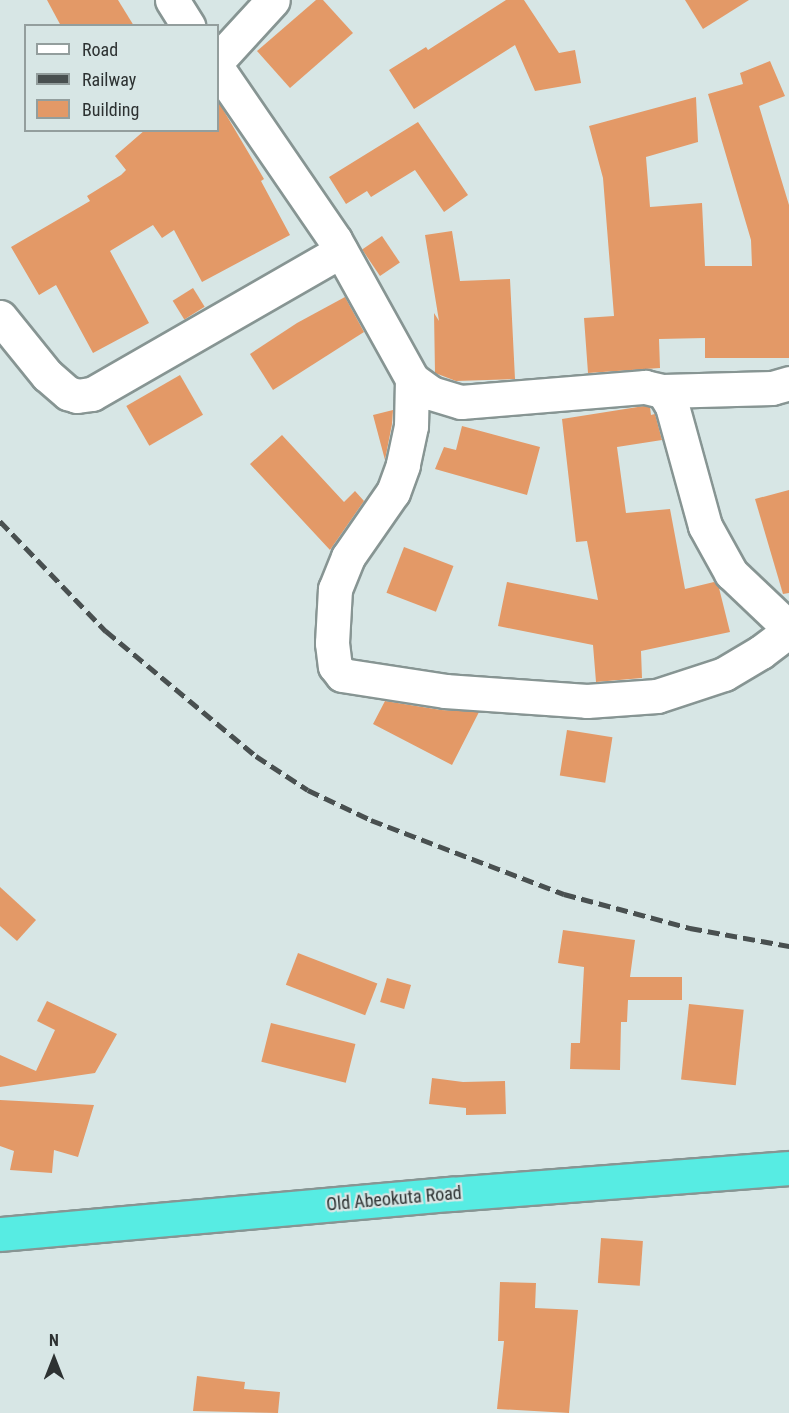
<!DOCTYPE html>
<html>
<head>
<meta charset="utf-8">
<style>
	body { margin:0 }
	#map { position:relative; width:789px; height:1413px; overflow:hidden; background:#d7e6e5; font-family:"Roboto Condensed",sans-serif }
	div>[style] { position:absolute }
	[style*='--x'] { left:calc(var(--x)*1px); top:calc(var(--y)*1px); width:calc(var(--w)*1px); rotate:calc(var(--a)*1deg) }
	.building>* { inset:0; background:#e39967; transform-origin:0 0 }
	.roads { filter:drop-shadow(2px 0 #879593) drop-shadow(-2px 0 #879593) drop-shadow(0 2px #879593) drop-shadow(0 -2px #879593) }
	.minor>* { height:33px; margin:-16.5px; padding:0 16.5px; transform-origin:16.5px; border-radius:16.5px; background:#fff }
	.trunk>* { height:33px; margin:-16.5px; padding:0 16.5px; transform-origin:16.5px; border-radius:16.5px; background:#57ece3 }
	.rail>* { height:4.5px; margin-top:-2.25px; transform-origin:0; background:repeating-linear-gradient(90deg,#495050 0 12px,transparent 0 18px) }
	span { translate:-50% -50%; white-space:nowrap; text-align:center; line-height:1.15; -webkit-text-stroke:4.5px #d7e6e5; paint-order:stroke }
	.street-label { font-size:18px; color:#2d3232 }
	.legend { position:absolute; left:24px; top:24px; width:195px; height:108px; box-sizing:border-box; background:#d7e6e5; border:2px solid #939e9d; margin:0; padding:8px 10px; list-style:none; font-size:18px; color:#2d3232 }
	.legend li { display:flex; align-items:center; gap:12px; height:30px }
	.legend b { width:30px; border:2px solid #939e9d }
	.north { position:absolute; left:24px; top:1329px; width:60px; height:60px; -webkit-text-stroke:4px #d7e6e5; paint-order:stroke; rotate:0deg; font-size:16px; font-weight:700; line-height:24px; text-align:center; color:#2d3232 }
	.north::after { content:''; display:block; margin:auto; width:21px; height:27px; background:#2d3232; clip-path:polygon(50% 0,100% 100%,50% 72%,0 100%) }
</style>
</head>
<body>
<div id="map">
	<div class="building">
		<i style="clip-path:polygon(47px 0,118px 0,134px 26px,61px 26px)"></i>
		<i style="clip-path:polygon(316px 0,323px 0,353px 33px,290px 88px,257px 51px)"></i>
		<i style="clip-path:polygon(506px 0,524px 0,559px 53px,575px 50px,581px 83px,535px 91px,515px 45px,414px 109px,389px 70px,426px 47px,428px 50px)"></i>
		<i style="clip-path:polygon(685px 0,749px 0,703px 29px)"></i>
		<i style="clip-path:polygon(770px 61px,785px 96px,759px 106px,789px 205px,789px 358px,705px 358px,705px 338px,659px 339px,660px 368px,588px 373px,584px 318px,614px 316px,603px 178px,589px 126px,696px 97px,698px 142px,646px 157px,650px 207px,702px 203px,705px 266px,752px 266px,751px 240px,708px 94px,743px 84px,740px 73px)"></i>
		<i style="clip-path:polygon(218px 101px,264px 179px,261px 181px,290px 235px,202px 282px,174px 230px,162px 238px,153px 225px,110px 251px,149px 323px,93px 353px,56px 285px,39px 295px,11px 247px,90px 201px,87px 196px,121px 175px,126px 170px,115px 156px,145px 130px,218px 130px)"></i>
		<i style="clip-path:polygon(418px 122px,468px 195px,444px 212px,415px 170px,371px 197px,367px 191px,346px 204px,329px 177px)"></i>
		<i style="clip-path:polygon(452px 231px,460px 281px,510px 279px,515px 379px,456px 381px,435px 373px,434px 313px,439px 321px,425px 235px)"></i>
		<i style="left:382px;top:236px;width:32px;height:24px;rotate:56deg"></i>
		<i style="left:193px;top:288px;width:22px;height:24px;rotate:58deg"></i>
		<i style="clip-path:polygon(345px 297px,364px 332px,273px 390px,250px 354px,297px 323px)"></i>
		<i style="left:180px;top:375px;width:46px;height:62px;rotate:60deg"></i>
		<i style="clip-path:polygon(644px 406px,650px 407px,651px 415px,655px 414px,662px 440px,617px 447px,626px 513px,670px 509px,685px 589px,714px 582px,719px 588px,730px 632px,641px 651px,642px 678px,596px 682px,593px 645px,498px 626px,507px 582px,598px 600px,587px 541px,576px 542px,562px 419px)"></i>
		<i style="clip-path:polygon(393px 410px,392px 424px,385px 460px,373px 415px)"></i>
		<i style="clip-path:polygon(462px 426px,540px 447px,527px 495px,435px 469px,444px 447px,456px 450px)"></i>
		<i style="clip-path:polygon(282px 435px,344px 502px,355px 491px,364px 501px,330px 550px,250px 464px)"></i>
		<i style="clip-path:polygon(789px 490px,789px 593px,783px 594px,755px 499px)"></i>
		<i style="left:404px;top:547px;width:53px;height:49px;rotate:21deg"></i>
		<i style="clip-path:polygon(385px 701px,441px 710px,479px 712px,452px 765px,373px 724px)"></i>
		<i style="left:567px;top:730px;width:46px;height:46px;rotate:9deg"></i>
		<i style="clip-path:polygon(0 887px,36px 920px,17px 941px,0 926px)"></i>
		<i style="clip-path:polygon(563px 930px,635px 940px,630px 977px,682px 977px,682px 1000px,628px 1000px,627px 1022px,621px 1022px,620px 1070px,570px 1069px,571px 1043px,580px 1043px,584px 967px,558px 963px)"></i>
		<i style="left:298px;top:953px;width:85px;height:34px;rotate:21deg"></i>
		<i style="left:387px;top:978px;width:25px;height:25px;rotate:16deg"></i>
		<i style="clip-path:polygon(47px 1001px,117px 1034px,95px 1073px,0 1087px,0 1055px,36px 1071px,55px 1030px,37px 1021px)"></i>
		<i style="left:689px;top:1004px;width:55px;height:76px;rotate:6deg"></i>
		<i style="left:271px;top:1023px;width:87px;height:40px;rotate:14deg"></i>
		<i style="clip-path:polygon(432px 1078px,463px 1082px,505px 1081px,506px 1114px,466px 1115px,466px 1108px,429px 1104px)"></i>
		<i style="clip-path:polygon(0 1100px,94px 1105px,78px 1157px,54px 1150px,52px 1173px,10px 1170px,14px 1151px,0 1146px)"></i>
		<i style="left:601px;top:1238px;width:42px;height:45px;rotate:4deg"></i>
		<i style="clip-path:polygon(500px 1282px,536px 1283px,535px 1308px,578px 1310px,569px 1413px,497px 1409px,504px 1341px,498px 1341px)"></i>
		<i style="clip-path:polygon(197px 1376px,245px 1382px,244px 1389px,280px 1392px,278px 1413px,193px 1411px)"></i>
	</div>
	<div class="roads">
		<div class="minor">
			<i style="--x:172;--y:0;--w:31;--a:58"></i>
			<i style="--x:218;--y:60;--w:81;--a:-47.5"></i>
			<i style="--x:218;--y:69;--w:207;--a:55.6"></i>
			<i style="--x:335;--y:240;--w:159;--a:61"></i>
			<i style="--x:412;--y:379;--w:24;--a:36"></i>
			<i style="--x:431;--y:393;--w:31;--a:17"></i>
			<i style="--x:461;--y:402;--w:185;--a:-4.7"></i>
			<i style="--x:645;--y:387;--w:18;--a:13"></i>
			<i style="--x:663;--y:391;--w:17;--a:59"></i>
			<i style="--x:672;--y:406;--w:124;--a:74.6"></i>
			<i style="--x:705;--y:526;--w:54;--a:61"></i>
			<i style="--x:731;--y:573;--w:80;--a:43.5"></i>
			<i style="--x:0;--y:317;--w:75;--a:51"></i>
			<i style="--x:47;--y:375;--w:28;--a:41"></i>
			<i style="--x:68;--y:393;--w:9;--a:18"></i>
			<i style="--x:77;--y:396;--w:15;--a:-8"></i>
			<i style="--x:92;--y:394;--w:287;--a:-29.9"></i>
			<i style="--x:412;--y:379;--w:47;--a:91.2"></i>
			<i style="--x:411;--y:426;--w:40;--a:102"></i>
			<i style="--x:403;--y:465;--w:29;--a:110"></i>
			<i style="--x:393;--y:492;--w:79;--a:124.7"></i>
			<i style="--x:348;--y:557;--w:35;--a:112"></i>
			<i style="--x:335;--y:589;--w:54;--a:93.2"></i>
			<i style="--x:332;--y:643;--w:23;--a:83"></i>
			<i style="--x:335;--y:666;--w:11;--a:52"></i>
			<i style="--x:342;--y:675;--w:104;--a:8.8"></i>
			<i style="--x:445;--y:691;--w:142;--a:4"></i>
			<i style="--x:587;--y:701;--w:70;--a:-4.1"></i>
			<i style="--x:657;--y:696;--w:71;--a:-18.2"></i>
			<i style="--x:724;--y:674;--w:43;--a:-30.7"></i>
			<i style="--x:761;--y:652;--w:35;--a:-37"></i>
			<i style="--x:663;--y:391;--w:109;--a:-1.6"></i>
			<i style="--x:772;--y:388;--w:18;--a:-16"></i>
		</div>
		<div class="trunk">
			<i style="--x:0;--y:1234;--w:453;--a:-5.1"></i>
			<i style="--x:451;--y:1194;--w:339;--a:-4.4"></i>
		</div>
	</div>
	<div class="rail">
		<i style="--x:0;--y:521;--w:153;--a:46.1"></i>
		<i style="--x:106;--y:631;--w:195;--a:39.8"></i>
		<i style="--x:256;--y:756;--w:62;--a:33.2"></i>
		<i style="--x:308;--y:790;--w:70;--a:25.5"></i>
		<i style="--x:371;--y:820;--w:207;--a:21"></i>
		<i style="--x:564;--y:894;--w:131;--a:15.1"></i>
		<i style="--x:690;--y:928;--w:101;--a:10.3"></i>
	</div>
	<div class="street-label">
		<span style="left:394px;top:1199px;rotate:-5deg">Old Abeokuta Road</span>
	</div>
	<ul class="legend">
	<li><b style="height:8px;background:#fff"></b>Road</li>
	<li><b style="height:8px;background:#495050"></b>Railway</li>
	<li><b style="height:16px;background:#e39967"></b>Building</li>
	</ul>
	<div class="north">N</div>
</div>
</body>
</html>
